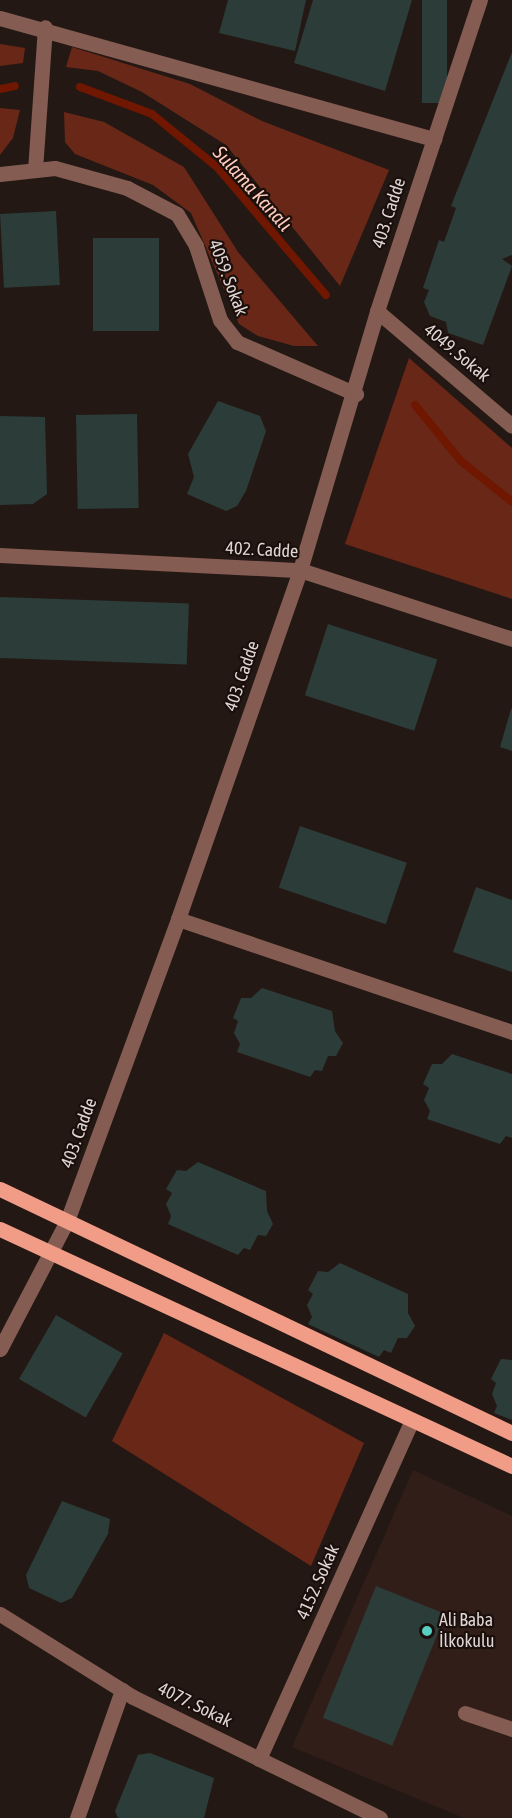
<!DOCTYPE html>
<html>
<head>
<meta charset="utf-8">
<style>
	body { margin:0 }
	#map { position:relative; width:512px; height:1818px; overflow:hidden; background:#241814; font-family:"Asap Condensed",sans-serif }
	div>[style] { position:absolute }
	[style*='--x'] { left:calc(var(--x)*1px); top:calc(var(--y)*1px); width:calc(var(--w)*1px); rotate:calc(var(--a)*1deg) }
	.built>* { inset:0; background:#321e19 }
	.green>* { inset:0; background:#692717 }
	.stream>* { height:8px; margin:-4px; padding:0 4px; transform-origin:4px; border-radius:4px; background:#6f1700 }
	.building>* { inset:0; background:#2b3c39; transform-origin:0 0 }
	.minor>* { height:15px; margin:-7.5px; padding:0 7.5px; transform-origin:7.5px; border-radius:7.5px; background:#845c51 }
	.major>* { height:15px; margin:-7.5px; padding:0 7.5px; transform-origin:7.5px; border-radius:7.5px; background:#f19c87 }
	.dots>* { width:16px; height:16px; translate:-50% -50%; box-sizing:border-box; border:3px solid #1b0f0c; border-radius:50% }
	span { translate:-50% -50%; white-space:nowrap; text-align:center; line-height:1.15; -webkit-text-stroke:4.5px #1b0f0c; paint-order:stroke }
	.street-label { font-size:18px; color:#dfd6d3 }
	.poi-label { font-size:18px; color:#dfd6d3 }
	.left { translate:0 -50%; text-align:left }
	.water-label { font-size:20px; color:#ffcbbd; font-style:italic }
</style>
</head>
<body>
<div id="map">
	<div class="built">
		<i style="clip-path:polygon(413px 1470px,512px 1516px,512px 1818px,464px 1818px,292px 1747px)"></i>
	</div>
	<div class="green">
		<i style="clip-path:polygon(0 44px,25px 48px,23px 63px,0 66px)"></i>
		<i style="clip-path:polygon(72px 47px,190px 84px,262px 121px,389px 170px,340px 286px,226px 145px,142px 92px,98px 71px,66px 67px)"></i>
		<i style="clip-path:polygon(0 108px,20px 110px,13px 138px,0 155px)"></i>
		<i style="clip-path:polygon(64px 112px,104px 122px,184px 167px,238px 252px,318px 346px,294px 346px,258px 336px,239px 324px,191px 213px,153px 185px,75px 154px,65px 142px)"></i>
		<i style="clip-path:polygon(409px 358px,512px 448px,512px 599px,345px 544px)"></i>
		<i style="clip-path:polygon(164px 1333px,364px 1443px,311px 1566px,112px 1441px)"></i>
	</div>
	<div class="stream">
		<i style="--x:80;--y:87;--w:77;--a:20.6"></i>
		<i style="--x:152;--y:114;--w:84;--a:39.2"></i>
		<i style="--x:217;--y:167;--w:168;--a:49.6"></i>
		<i style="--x:0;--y:89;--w:15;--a:-11"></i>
		<i style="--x:415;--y:405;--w:72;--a:50.6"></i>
		<i style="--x:461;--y:461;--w:65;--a:38.8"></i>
	</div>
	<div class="building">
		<i style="clip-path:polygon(228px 0,306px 0,295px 51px,219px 33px)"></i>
		<i style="clip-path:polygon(313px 0,412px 0,385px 91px,294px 63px)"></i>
		<i style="left:422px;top:0;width:25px;height:103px"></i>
		<i style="clip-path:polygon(512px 52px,512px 255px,502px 259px,512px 266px,483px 345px,448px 333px,446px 322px,430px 316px,424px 302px,429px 290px,423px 288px,439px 240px,444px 242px,456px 208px,451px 206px)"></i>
		<i style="left:56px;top:211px;width:74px;height:56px;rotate:87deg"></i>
		<i style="left:93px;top:238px;width:66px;height:93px"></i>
		<i style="clip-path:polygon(218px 401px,260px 416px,266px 431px,246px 491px,237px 506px,226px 511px,187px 494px,194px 477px,188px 454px)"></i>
		<i style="left:137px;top:414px;width:94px;height:61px;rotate:89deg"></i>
		<i style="clip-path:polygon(0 416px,45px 417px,47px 494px,33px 504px,0 505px)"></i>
		<i style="left:0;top:597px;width:189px;height:61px;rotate:2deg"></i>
		<i style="left:328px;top:624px;width:115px;height:75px;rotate:18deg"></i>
		<i style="clip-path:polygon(511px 709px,512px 709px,512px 751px,500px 747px)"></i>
		<i style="left:300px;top:826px;width:113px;height:65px;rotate:19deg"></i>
		<i style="clip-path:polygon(476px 887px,512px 900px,512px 972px,453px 952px)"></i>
		<i style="clip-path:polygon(262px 988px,332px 1011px,335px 1031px,343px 1043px,336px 1056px,328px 1056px,322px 1071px,315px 1070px,310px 1077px,237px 1052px,240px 1044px,234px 1033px,238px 1021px,233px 1018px,241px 998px,251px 998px)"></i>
		<i style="clip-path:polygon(452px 1054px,512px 1074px,512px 1138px,506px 1136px,500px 1144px,427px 1119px,430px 1111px,424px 1100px,429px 1088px,423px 1084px,432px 1064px,442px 1064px)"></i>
		<i style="clip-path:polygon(198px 1162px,266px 1191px,267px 1211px,273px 1224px,266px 1236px,258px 1235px,250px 1250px,244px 1248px,238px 1255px,168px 1224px,171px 1216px,166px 1204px,172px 1193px,166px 1189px,177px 1170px,186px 1171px)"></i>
		<i style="clip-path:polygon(340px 1263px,408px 1294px,408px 1313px,415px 1326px,407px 1338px,398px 1338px,391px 1353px,384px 1350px,379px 1357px,308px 1324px,312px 1317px,307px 1305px,313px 1294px,308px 1290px,318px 1271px,328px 1272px)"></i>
		<i style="left:56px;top:1315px;width:77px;height:74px;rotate:30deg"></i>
		<i style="clip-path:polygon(501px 1359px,512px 1360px,512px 1420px,494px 1413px,497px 1406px,492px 1394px,496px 1383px,491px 1379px)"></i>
		<i style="clip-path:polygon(62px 1501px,110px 1519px,108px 1534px,72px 1598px,61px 1603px,29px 1588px,26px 1575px)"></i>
		<i style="left:376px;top:1586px;width:75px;height:142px;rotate:22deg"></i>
		<i style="clip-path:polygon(150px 1753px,214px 1778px,204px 1818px,118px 1818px,115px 1811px,138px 1755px)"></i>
	</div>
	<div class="minor">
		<i style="--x:0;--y:18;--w:451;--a:15.6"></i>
		<i style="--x:35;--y:170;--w:143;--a:-86"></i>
		<i style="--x:0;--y:174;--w:55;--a:-6.2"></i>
		<i style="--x:55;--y:168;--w:75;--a:15.5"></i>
		<i style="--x:127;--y:188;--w:56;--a:27.5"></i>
		<i style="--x:177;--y:214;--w:37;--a:59"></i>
		<i style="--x:196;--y:246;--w:78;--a:72"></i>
		<i style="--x:220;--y:320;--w:28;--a:52"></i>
		<i style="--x:237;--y:342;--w:130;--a:23.6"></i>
		<i style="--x:377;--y:311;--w:177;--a:40.4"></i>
		<i style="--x:0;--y:555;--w:300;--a:2.9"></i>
		<i style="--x:300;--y:570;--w:223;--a:18"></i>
		<i style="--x:178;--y:919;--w:353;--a:18.7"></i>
		<i style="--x:0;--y:1349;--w:144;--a:-62.4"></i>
		<i style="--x:67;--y:1221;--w:322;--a:-69.8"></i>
		<i style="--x:178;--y:919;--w:370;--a:-70.7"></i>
		<i style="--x:300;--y:570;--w:270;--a:-73.4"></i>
		<i style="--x:377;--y:311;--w:328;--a:-71.7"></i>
		<i style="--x:0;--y:1614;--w:157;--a:32"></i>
		<i style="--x:133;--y:1697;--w:275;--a:26.1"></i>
		<i style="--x:465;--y:1713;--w:50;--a:18.8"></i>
		<i style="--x:259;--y:1759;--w:372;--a:-65.7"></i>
		<i style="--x:77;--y:1818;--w:136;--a:-70.6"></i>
	</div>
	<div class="major">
		<i style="--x:0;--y:1189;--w:567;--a:25.48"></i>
		<i style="--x:0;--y:1229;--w:564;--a:24.84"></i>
	</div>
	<div class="dots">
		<i style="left:427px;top:1631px;background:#58cec0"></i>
	</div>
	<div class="street-label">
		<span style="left:389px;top:213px;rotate:-72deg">403. Cadde</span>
		<span style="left:228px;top:278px;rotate:69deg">4059. Sokak</span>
		<span style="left:457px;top:353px;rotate:40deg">4049. Sokak</span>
		<span style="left:262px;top:550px;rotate:3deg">402. Cadde</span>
		<span style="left:242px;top:676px;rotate:-71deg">403. Cadde</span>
		<span style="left:79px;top:1133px;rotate:-70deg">403. Cadde</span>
		<span style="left:318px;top:1582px;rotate:-66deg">4152. Sokak</span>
		<span style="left:195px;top:1705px;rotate:26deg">4077. Sokak</span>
	</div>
	<div class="poi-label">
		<span class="left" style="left:439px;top:1631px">Ali Baba<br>İlkokulu</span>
	</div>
	<div class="water-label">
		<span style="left:253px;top:188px;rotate:48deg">Sulama Kanalı</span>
	</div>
</div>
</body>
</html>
